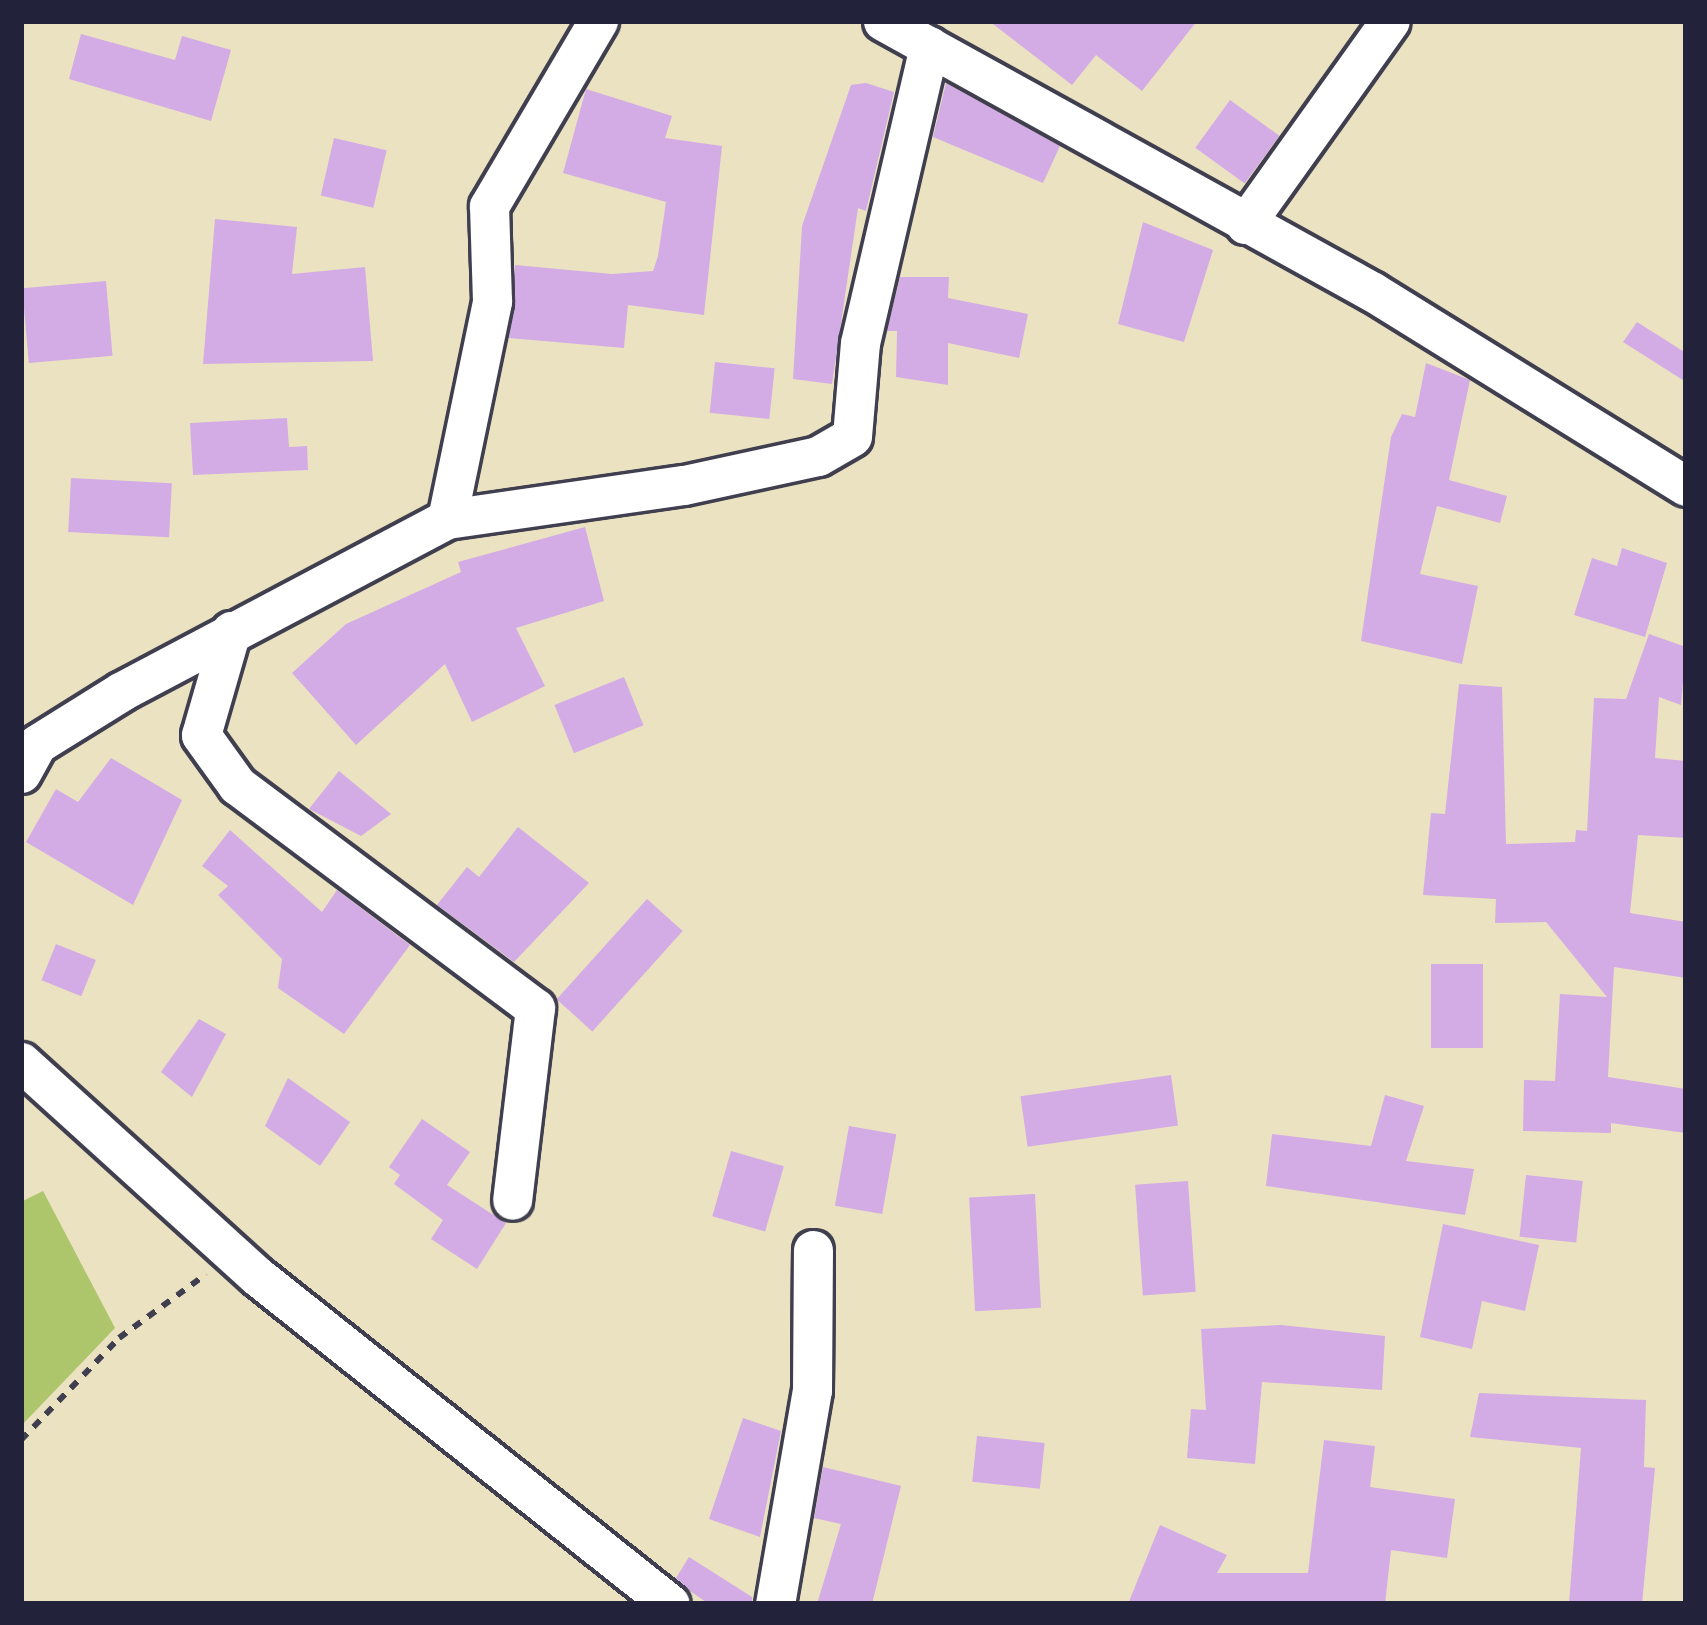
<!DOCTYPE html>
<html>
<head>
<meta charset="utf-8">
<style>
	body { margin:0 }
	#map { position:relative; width:1707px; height:1625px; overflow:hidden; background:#ebe2c1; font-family:"Comic Neue",sans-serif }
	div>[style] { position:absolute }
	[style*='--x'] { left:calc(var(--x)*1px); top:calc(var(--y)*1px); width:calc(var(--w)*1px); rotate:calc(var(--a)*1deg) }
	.green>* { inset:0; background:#adc66b }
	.building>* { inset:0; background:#d3ace6; transform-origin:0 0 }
	.path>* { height:6px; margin-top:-3px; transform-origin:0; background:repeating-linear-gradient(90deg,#403f4f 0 9px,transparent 0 18px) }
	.roads { filter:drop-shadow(3px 0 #403f4f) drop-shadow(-3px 0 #403f4f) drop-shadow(0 3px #403f4f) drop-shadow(0 -3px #403f4f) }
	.minor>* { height:39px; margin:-19.5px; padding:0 19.5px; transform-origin:19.5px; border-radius:19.5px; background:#fff }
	span { translate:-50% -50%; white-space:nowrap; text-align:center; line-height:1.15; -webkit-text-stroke:10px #fcf5e5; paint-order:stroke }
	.frame { position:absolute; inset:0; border:24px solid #22223b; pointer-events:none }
</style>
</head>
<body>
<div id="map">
	<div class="green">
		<i style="clip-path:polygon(43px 1191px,115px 1328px,21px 1426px,21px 1202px)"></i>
	</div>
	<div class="building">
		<i style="clip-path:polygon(989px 21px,1197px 21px,1142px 91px,1096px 55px,1072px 85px)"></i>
		<i style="clip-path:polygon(81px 34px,175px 60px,182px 36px,231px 50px,211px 121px,69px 79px)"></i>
		<i style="clip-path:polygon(866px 83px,894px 92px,866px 211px,858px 208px,832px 384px,793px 379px,802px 226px,851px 85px)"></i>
		<i style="clip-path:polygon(946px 83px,1060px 146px,1043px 183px,933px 137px)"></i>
		<i style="clip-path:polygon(586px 89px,672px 116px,665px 138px,722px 146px,704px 315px,628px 305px,624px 348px,509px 338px,515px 265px,612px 274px,653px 271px,658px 256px,666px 202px,563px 173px)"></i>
		<i style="left:1230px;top:100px;width:61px;height:59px;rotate:36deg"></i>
		<i style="left:334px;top:138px;width:54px;height:59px;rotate:13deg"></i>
		<i style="clip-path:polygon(215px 219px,297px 227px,292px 274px,365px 267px,373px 361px,203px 364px)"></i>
		<i style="clip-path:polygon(1143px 222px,1213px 250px,1184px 342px,1118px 324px)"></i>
		<i style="clip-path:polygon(900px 277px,949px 277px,948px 298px,1028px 314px,1019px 358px,948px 343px,948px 385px,896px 377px,897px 331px,887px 331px)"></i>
		<i style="left:106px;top:281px;width:75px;height:84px;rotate:85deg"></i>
		<i style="clip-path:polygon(1637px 322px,1686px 353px,1686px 382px,1623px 342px)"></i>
		<i style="left:715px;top:362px;width:60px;height:51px;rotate:6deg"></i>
		<i style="clip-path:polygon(1426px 363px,1470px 380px,1449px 480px,1507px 496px,1500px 523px,1437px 506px,1420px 574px,1478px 586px,1462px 664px,1361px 641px,1391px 437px,1402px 414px,1415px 417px)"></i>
		<i style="clip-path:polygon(287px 418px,289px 447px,307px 446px,308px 470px,193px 475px,190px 423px)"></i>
		<i style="left:71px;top:478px;width:101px;height:54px;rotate:3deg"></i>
		<i style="clip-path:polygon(585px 527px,604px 601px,516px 628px,545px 686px,472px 722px,445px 664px,356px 745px,292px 673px,346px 624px,461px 572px,458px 562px)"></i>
		<i style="clip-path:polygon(1622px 548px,1667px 563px,1645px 637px,1574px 615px,1592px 558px,1617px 566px)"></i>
		<i style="clip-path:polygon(1649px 634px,1686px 647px,1681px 705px,1659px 697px,1655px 758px,1686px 761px,1686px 838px,1638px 835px,1630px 913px,1686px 922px,1686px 978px,1614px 967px,1608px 1077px,1686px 1089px,1686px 1133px,1611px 1123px,1611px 1133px,1523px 1131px,1524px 1080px,1555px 1081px,1560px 994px,1607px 997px,1546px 922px,1495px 923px,1496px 899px,1423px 895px,1431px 813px,1445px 814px,1459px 684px,1502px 687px,1506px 844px,1575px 842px,1576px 830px,1587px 831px,1594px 698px,1626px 699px)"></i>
		<i style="left:624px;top:677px;width:52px;height:75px;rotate:68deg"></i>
		<i style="clip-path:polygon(111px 758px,182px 800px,133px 905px,26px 842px,56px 789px,78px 802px)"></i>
		<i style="clip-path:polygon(339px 771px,391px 814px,361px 836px,309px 809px)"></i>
		<i style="clip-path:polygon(518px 827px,589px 883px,514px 962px,437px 905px,467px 867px,479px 877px)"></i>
		<i style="clip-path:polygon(230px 830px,322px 912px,337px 890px,410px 945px,344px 1034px,278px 988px,282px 959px,218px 895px,228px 886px,202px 866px)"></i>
		<i style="left:647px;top:899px;width:48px;height:135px;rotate:42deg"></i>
		<i style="left:56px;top:944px;width:43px;height:39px;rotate:22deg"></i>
		<i style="left:1431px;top:964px;width:52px;height:84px"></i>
		<i style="clip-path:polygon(199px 1019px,226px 1034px,192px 1097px,161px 1072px)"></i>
		<i style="left:1171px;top:1075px;width:51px;height:152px;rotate:82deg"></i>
		<i style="clip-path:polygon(288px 1078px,350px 1122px,320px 1166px,265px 1126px)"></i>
		<i style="clip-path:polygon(1385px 1095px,1424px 1106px,1406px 1161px,1474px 1169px,1465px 1215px,1266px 1186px,1272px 1134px,1371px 1146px)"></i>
		<i style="clip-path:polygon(422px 1119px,470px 1152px,447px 1185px,506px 1223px,477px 1269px,431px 1239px,443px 1220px,394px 1184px,400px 1175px,389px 1167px)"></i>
		<i style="left:849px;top:1126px;width:48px;height:81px;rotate:10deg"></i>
		<i style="left:731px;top:1151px;width:55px;height:68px;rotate:16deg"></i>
		<i style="left:1526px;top:1175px;width:57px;height:62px;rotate:6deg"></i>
		<i style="left:1188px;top:1181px;width:111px;height:53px;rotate:86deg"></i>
		<i style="left:1035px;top:1194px;width:114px;height:66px;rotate:87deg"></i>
		<i style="clip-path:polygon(1443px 1224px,1539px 1245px,1525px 1311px,1482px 1301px,1472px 1349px,1420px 1337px)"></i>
		<i style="clip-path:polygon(1281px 1325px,1385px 1336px,1382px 1390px,1262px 1382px,1255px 1464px,1187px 1458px,1191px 1409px,1206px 1410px,1201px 1329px)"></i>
		<i style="clip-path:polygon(1479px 1393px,1646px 1400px,1644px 1467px,1655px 1468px,1642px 1604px,1569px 1604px,1581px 1448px,1470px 1437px)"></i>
		<i style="clip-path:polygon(743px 1418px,781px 1431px,760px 1537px,709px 1519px)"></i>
		<i style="left:977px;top:1436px;width:68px;height:46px;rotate:6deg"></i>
		<i style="clip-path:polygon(1324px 1440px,1375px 1446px,1370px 1487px,1455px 1499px,1447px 1558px,1391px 1550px,1385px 1604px,1128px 1604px,1160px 1525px,1227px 1555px,1217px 1573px,1308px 1573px)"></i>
		<i style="clip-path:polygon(823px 1467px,901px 1486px,872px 1604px,817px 1604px,841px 1524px,814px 1518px)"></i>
		<i style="clip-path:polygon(689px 1557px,752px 1597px,752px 1604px,709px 1604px,690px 1591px,676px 1578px)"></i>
	</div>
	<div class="path">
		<i style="--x:21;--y:1440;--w:141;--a:-46.1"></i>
		<i style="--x:119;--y:1338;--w:108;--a:-36.3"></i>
	</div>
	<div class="roads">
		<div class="minor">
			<i style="--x:883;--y:21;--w:560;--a:28.95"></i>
			<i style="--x:1373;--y:292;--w:368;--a:31.8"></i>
			<i style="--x:1245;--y:224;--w:249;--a:-54.5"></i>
			<i style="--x:447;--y:519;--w:239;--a:-8.2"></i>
			<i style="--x:684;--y:485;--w:137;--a:-12.2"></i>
			<i style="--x:818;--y:456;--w:39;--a:-30"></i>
			<i style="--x:852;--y:436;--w:93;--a:-85.1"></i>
			<i style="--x:860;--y:343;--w:305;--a:-76.9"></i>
			<i style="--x:231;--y:631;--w:108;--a:106.1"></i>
			<i style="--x:201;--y:735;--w:62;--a:54.2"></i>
			<i style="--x:237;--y:785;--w:372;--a:36.8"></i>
			<i style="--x:535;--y:1008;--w:193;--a:96.8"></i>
			<i style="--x:21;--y:773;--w:33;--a:-61"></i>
			<i style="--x:37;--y:744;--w:100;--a:-31.9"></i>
			<i style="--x:122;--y:691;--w:368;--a:-27.9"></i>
			<i style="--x:447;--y:519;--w:223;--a:-78.3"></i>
			<i style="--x:492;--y:301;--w:95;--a:-91.8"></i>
			<i style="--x:489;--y:206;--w:215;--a:-59.5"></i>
			<i style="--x:21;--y:1062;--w:319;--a:42.2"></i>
			<i style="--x:257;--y:1276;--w:527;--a:38.46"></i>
			<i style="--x:775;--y:1604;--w:217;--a:-80.2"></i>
			<i style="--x:812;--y:1390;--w:140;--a:-89.6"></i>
		</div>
	</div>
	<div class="frame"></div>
</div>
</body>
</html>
